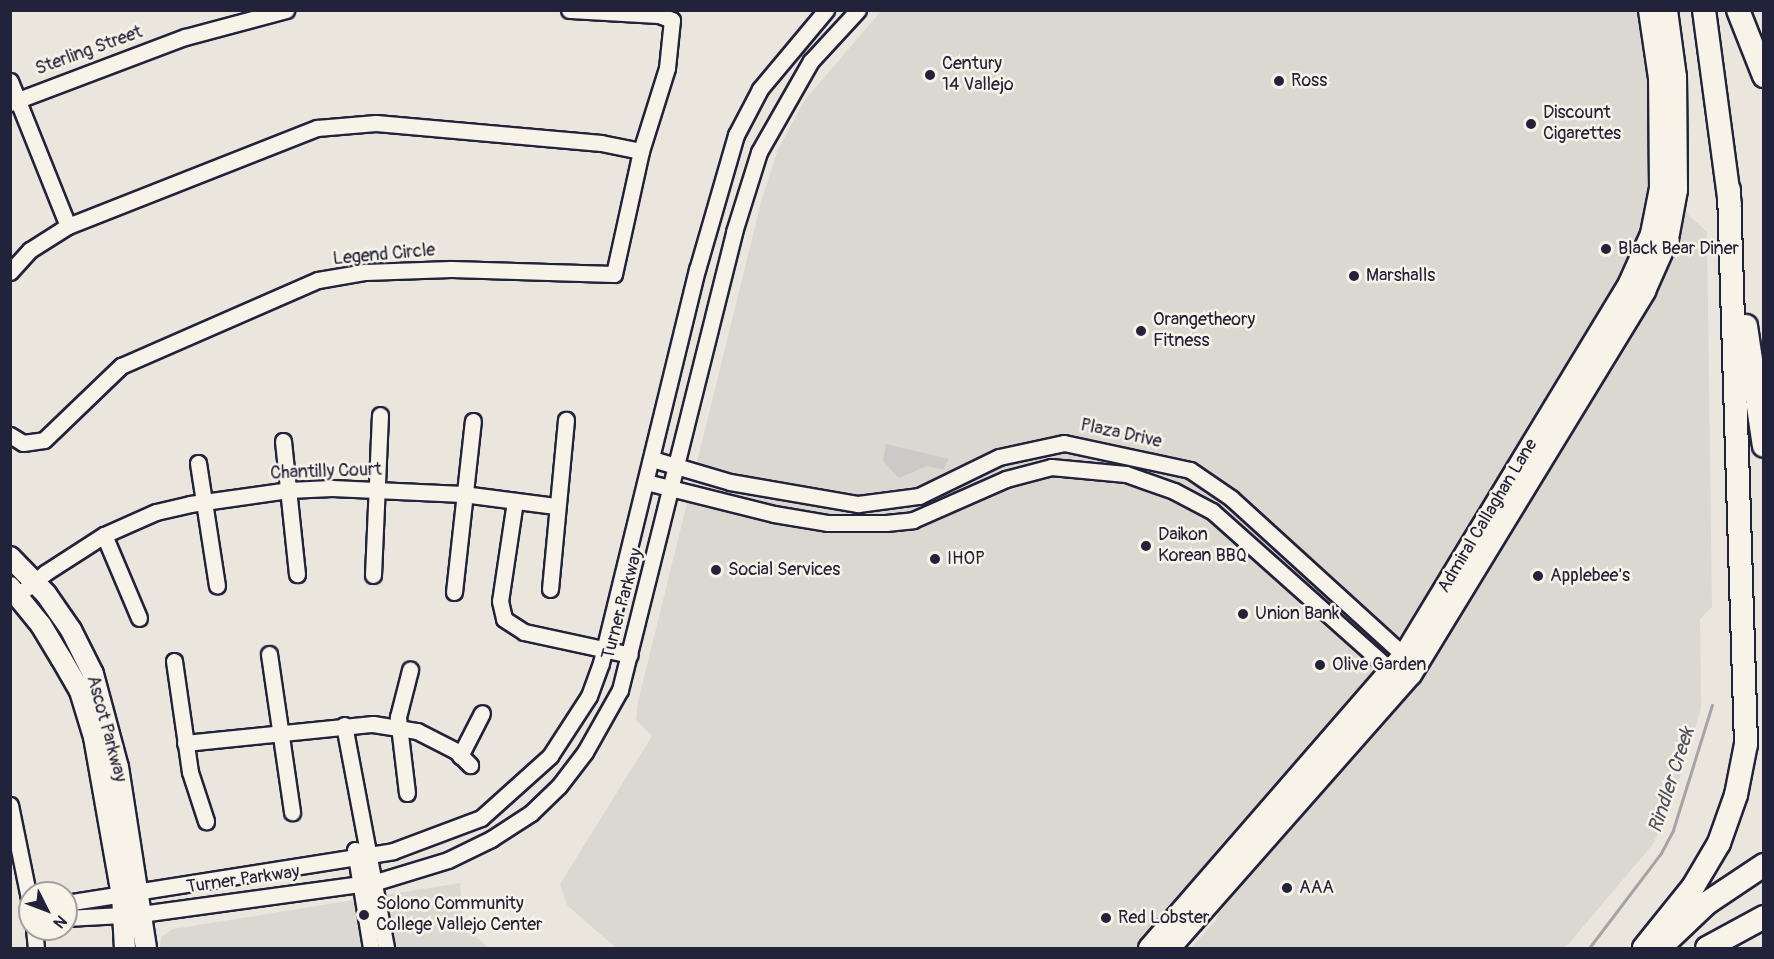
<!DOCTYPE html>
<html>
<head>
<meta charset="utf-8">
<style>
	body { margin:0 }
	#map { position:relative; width:1774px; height:959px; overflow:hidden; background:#eae6de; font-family:Pangolin,sans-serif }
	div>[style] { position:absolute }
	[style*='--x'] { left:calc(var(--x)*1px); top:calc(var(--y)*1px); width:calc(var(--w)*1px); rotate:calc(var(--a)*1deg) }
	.built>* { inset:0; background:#dbd8d2 }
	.green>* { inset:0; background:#cdc9c6 }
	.stream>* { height:3px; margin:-1.5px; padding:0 1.5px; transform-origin:1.5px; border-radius:1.5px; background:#a6a3a6 }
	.roads { filter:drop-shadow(2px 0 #22223b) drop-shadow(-2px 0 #22223b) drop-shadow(0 2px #22223b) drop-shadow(0 -2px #22223b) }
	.minor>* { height:15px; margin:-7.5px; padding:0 7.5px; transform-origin:7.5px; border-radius:7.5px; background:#f7f3e8 }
	.major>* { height:20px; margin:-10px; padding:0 10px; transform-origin:10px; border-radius:10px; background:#f7f3e8 }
	.highway>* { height:22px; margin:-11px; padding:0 11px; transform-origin:11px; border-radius:11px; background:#f7f3e8 }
	.dots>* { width:16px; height:16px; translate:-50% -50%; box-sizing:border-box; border:3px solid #f7f3e8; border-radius:50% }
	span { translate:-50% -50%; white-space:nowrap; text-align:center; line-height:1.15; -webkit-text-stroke:5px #f7f3e8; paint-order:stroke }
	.street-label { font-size:18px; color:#22223b }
	.poi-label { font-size:18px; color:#22223b }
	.left { translate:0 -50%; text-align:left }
	.water-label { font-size:20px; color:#504f60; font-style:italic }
	.frame { position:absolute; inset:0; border:12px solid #22223b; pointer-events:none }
	.north { position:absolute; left:18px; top:881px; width:60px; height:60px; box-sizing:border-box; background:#f7f3e8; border:2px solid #a29fa3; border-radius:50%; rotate:132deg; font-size:16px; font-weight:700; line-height:24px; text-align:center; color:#22223b }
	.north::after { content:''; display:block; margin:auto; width:21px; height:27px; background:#22223b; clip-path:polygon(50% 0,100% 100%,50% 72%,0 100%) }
</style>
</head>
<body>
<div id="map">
	<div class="built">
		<i style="clip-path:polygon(882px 10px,1643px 11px,1654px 170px,1639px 248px,1385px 666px,1138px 948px,616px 948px,567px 905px,560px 884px,652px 736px,636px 720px,638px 702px,761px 202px,777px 152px,804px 101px)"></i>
		<i style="clip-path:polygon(1678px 205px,1707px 232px,1712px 607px,1700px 619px,1701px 708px,1672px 803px,1653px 844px,1565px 948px,1191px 948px,1216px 920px,1223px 894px,1414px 677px)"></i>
		<i style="clip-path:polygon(460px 883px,464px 927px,489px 948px,160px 948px,161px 937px,173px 929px)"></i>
	</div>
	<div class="green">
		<i style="clip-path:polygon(886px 444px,949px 459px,943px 469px,927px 466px,899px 478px,883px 461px)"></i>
	</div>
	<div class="stream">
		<i style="--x:1589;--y:948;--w:119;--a:-52.8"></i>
		<i style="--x:1661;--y:853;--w:26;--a:-62"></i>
		<i style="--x:1673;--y:830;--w:131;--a:-72.7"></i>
	</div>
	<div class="roads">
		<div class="minor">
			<i style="--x:10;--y:81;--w:156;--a:68.2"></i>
			<i style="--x:10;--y:103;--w:187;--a:-20.7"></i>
			<i style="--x:185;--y:37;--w:105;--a:-15"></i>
			<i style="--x:10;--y:272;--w:30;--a:-48"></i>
			<i style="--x:30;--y:250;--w:45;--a:-32.3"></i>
			<i style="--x:68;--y:226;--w:268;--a:-21.5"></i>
			<i style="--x:317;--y:128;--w:59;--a:-4.8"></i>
			<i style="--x:376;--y:123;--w:226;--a:5.1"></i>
			<i style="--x:601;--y:143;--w:41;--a:11.3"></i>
			<i style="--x:10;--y:435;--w:15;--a:32"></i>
			<i style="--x:23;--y:443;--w:21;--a:-8"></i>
			<i style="--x:44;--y:440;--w:107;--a:-43.9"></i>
			<i style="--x:121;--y:366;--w:215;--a:-23.6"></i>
			<i style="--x:318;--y:280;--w:48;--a:-9.7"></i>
			<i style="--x:365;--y:272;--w:86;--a:-2"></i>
			<i style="--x:451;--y:269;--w:163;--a:1.8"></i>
			<i style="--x:614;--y:274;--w:126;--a:-77.6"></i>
			<i style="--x:641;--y:151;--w:87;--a:-72.6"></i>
			<i style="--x:667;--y:68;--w:48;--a:-84.1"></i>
			<i style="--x:672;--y:20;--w:14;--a:-159"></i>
			<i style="--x:659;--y:15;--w:90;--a:-176.8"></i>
			<i style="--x:283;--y:441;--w:134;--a:84"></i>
			<i style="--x:652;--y:459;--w:81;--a:16.4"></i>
			<i style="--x:730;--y:482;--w:130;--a:9.8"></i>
			<i style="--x:858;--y:504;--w:62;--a:-7.5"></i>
			<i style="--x:919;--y:496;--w:89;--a:-26"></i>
			<i style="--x:999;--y:457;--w:66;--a:-12.2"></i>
			<i style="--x:1064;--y:443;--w:129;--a:12.1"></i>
			<i style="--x:1190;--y:470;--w:50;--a:34.3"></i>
			<i style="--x:1231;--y:498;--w:244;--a:42.3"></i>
			<i style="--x:198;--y:463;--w:124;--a:81.2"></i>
			<i style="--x:646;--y:482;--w:132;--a:14"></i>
			<i style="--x:774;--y:514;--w:55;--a:9.5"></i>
			<i style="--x:828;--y:523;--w:58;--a:0"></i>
			<i style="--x:886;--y:523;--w:27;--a:-6"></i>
			<i style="--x:913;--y:520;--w:102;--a:-23.8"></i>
			<i style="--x:1006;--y:479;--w:47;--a:-14.9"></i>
			<i style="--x:1051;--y:467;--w:75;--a:5.3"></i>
			<i style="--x:1126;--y:474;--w:51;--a:19.5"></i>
			<i style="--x:1174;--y:491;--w:43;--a:27.8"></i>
			<i style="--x:1212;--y:511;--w:248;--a:41.7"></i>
			<i style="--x:515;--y:501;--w:101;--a:98.5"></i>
			<i style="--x:500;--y:601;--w:18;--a:77"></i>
			<i style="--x:504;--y:619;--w:24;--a:33"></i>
			<i style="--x:524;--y:632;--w:108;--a:12.2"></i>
			<i style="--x:104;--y:535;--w:90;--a:67.1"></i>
			<i style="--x:373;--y:575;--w:160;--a:-87.5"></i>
			<i style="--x:550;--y:589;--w:170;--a:-84.6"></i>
			<i style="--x:454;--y:592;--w:172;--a:-83.7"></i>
			<i style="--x:18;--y:595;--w:35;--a:-39"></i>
			<i style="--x:45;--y:573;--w:70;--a:-32.8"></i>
			<i style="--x:104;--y:535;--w:57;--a:-23.9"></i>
			<i style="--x:156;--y:512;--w:35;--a:-13"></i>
			<i style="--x:190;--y:504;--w:99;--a:-8.1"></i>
			<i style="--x:288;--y:490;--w:44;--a:-2.6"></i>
			<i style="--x:332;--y:488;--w:131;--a:2.6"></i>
			<i style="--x:463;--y:494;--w:93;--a:7.4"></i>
			<i style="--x:269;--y:654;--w:160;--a:81.7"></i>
			<i style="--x:174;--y:661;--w:112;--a:81.8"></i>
			<i style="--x:190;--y:772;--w:52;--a:71.9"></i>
			<i style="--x:344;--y:725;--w:227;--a:79.3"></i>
			<i style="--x:185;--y:743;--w:189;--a:-5.8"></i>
			<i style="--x:373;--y:724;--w:45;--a:9"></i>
			<i style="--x:417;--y:731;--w:44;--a:27.1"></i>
			<i style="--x:456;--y:751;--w:20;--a:45"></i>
			<i style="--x:460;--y:756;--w:48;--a:-62.9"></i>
			<i style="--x:407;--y:793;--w:77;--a:-96.8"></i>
			<i style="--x:398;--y:717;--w:49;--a:-75.7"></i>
			<i style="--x:10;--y:805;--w:100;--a:78.5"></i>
			<i style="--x:355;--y:850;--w:99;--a:80.7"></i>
			<i style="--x:66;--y:903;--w:331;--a:-9"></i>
			<i style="--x:393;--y:851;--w:94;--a:-20.6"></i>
			<i style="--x:481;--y:818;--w:93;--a:-41.9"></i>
			<i style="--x:550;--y:756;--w:72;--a:-57"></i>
			<i style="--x:589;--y:696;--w:35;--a:-70"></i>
			<i style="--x:601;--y:663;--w:405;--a:-76.3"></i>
			<i style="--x:697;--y:270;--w:141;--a:-73.9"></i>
			<i style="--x:736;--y:135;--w:52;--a:-62.4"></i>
			<i style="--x:760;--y:89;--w:103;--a:-50.1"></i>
			<i style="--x:66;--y:918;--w:75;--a:-3.1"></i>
			<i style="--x:141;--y:914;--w:237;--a:-7.8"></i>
			<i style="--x:376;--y:882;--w:75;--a:-17"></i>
			<i style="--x:448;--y:860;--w:48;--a:-26"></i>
			<i style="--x:491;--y:839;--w:48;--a:-33"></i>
			<i style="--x:531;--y:813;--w:39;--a:-44"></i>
			<i style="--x:559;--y:786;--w:43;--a:-52.6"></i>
			<i style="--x:585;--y:752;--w:71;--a:-60.6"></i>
			<i style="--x:620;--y:690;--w:472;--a:-76"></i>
			<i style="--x:734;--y:232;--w:84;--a:-72.6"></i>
			<i style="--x:759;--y:152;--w:105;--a:-60.3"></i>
			<i style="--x:811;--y:61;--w:69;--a:-47.3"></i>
			<i style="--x:34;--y:929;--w:19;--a:84"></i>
		</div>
		<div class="major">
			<i style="--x:10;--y:557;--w:52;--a:45.8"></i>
			<i style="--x:46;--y:594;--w:44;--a:55.2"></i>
			<i style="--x:71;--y:630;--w:49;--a:63.4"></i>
			<i style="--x:93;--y:674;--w:96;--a:75"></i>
			<i style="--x:118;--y:767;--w:183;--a:81.2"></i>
			<i style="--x:10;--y:587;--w:49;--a:50.8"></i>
			<i style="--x:41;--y:625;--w:39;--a:59"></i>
			<i style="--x:61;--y:658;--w:38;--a:60"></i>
			<i style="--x:80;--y:691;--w:48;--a:73.1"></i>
			<i style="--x:94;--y:737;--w:160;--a:80"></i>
			<i style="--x:122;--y:895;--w:53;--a:86.8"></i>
			<i style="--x:1149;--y:948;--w:388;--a:-49"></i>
			<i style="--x:1404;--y:655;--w:435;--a:-58.8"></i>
			<i style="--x:1629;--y:283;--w:54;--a:-65.8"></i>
			<i style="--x:1651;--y:234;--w:47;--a:-78.9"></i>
			<i style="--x:1660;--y:188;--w:110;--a:-90.5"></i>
			<i style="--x:1659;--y:78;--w:69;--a:-98.4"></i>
			<i style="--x:1170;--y:948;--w:364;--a:-48.6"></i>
			<i style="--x:1411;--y:675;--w:450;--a:-58.6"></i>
			<i style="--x:1645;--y:291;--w:57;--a:-66.1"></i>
			<i style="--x:1668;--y:239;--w:50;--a:-79.6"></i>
			<i style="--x:1677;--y:190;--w:113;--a:-90.5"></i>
			<i style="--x:1676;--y:77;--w:68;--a:-97.7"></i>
		</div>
		<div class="highway">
			<i style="--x:1704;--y:10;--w:196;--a:82.4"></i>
			<i style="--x:1738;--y:10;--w:71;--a:68.5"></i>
			<i style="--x:1746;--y:326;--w:121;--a:81.5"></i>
			<i style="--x:1666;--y:942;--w:57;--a:-43.6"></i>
			<i style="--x:1707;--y:903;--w:69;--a:-33.7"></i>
			<i style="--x:1644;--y:948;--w:78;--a:-51.2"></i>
			<i style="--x:1693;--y:887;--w:51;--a:-59.4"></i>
			<i style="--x:1719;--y:843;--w:51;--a:-70.5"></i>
			<i style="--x:1736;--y:795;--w:52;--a:-78.9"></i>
			<i style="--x:1746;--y:744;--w:554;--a:-91.76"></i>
			<i style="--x:1707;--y:948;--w:65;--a:-28.5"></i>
		</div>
	</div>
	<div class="dots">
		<i style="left:930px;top:75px;background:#22223b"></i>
		<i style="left:1279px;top:81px;background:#22223b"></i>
		<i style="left:1531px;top:124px;background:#22223b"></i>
		<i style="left:1606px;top:249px;background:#22223b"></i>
		<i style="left:1354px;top:276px;background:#22223b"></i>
		<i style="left:1141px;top:331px;background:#22223b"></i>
		<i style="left:1146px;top:546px;background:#22223b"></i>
		<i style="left:935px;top:559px;background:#22223b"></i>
		<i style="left:716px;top:570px;background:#22223b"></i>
		<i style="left:1538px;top:576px;background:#22223b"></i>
		<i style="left:1243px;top:614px;background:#22223b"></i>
		<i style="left:1320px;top:665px;background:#22223b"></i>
		<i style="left:1287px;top:888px;background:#22223b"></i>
		<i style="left:364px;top:915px;background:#22223b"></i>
		<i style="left:1106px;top:918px;background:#22223b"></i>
	</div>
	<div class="street-label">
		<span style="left:89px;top:51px;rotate:-20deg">Sterling Street</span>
		<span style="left:384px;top:255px;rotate:-5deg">Legend Circle</span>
		<span style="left:1121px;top:434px;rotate:12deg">Plaza Drive</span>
		<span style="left:326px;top:472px;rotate:-2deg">Chantilly Court</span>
		<span style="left:1488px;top:516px;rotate:-59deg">Admiral Callaghan Lane</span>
		<span style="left:623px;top:604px;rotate:-75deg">Turner Parkway</span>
		<span style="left:106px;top:729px;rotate:75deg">Ascot Parkway</span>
		<span style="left:243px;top:880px;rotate:-8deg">Turner Parkway</span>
	</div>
	<div class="poi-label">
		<span class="left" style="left:942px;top:75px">Century<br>14 Vallejo</span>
		<span class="left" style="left:1291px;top:81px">Ross</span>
		<span class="left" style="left:1543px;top:124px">Discount<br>Cigarettes</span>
		<span class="left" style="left:1618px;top:249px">Black Bear Diner</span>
		<span class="left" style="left:1366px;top:276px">Marshalls</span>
		<span class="left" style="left:1153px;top:331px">Orangetheory<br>Fitness</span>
		<span class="left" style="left:1158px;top:546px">Daikon<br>Korean BBQ</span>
		<span class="left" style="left:947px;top:559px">IHOP</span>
		<span class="left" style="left:728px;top:570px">Social Services</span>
		<span class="left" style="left:1550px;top:576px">Applebee's</span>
		<span class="left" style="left:1255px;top:614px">Union Bank</span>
		<span class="left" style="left:1332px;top:665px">Olive Garden</span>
		<span class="left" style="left:1299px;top:888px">AAA</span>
		<span class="left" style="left:376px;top:915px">Solono Community<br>College Vallejo Center</span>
		<span class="left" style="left:1118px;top:918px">Red Lobster</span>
	</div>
	<div class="water-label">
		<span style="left:1671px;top:780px;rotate:-72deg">Rindler Creek</span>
	</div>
	<div class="frame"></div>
	<div class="north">N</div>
</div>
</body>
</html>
